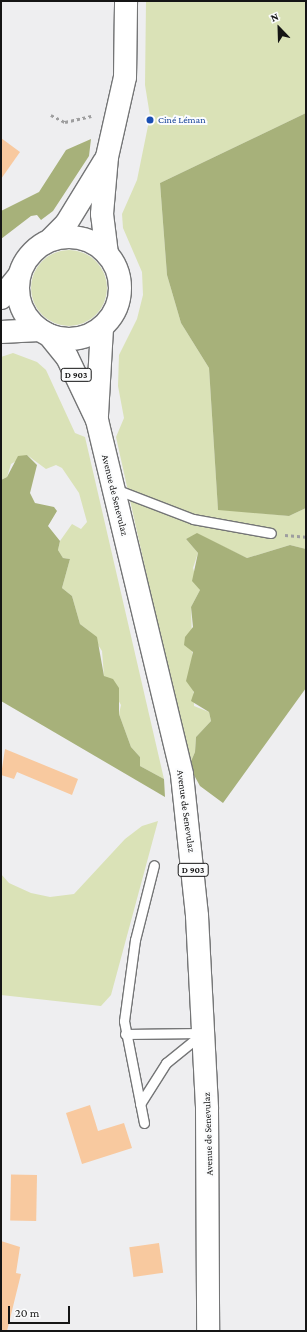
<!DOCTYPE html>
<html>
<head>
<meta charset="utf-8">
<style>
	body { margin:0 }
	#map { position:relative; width:307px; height:1332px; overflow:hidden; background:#eeeef0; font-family:"Crimson Pro",serif }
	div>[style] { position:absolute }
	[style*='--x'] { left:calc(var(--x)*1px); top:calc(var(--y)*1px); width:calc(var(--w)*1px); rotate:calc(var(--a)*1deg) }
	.green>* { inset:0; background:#dae2b7 }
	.round { border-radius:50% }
	.forest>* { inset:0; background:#a7b17a }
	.building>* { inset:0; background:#f8c99f; transform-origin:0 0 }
	.path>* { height:2.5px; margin-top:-1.25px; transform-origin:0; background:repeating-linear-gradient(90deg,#9e9e9f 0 3px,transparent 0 6px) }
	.roads { filter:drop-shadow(1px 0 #747576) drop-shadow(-1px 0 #747576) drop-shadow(0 1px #747576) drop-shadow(0 -1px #747576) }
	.service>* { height:9px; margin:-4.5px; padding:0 4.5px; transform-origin:4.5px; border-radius:4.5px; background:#fff }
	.secondary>* { height:22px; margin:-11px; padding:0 11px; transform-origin:11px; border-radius:11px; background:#fff }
	.primary>* { height:22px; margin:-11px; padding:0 11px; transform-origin:11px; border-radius:11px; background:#fff }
	.primary>.ring { margin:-11px; padding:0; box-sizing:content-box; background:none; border:22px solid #fff; border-radius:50% }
	.dots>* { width:11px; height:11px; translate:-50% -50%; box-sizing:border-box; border:2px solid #fbfcfd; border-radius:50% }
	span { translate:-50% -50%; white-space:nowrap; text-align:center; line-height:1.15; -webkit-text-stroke:4px #fbfcfd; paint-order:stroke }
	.shield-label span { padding:1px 3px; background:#fbfcfd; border:1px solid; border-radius:3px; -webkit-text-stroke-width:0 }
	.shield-label { font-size:9px; color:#151515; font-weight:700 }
	.transit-label { font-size:10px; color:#164399 }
	.left { translate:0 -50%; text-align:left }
	.street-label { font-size:10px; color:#151515 }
	.frame { position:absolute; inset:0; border:2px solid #151515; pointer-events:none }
	.north { position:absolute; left:259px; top:8px; width:40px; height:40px; -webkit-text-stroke:3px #fbfcfd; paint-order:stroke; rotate:337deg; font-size:11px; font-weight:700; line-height:16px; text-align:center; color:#151515 }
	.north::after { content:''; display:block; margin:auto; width:14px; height:18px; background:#151515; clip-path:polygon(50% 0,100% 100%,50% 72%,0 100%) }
	.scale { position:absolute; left:8px; top:1306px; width:62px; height:18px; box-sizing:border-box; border:2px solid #151515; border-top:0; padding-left:5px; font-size:12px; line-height:14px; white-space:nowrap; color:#151515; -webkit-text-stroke:3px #fbfcfd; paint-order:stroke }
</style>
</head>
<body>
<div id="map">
	<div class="green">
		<i style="clip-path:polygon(146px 1px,306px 1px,306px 113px,160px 183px,167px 275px,181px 323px,209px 368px,218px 509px,289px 516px,306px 508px,306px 549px,290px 545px,247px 558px,197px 534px,186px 539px,198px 553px,193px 568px,200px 590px,191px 607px,194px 706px,209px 712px,211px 721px,196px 737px,195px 752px,189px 766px,116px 437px,124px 418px,118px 386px,119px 355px,137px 319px,143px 295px,142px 272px,123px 228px,122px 214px,137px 180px,150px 116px,145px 85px)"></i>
		<i class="round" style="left:31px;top:250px;width:76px;height:76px"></i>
		<i style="clip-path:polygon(13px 353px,37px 362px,46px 370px,75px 433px,85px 437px,164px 779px,140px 766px,140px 757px,131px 747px,119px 714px,121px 705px,104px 676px,102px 651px,89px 631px,80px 624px,72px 596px,62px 588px,70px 559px,63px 558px,58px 550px,60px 541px,72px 524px,81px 529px,87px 522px,79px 493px,62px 468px,56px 465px,46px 469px,27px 455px,11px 464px,7px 477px,1px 480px,1px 357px)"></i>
		<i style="clip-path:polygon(158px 821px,111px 995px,101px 1006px,1px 995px,1px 874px,9px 883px,31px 893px,50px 897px,74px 894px,125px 839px,142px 826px)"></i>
	</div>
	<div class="forest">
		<i style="clip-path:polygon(306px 113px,306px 508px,289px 516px,218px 510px,209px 368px,181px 323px,167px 275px,160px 183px)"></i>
		<i style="clip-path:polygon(91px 139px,89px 156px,53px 211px,41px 220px,37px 215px,31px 216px,1px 239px,1px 211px,39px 192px,66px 150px)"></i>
		<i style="clip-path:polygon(27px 455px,37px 465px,30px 493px,35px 503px,54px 507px,57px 511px,48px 526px,60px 541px,58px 550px,63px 558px,70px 559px,62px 588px,72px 596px,80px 624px,97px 637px,104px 676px,113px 679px,119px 688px,119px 714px,131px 747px,140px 757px,140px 766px,164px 779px,165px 797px,1px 701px,1px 480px,7px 477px,18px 456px)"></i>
		<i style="clip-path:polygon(197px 533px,247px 558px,290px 545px,306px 549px,306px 688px,223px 803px,200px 786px,189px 766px,195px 752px,196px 737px,211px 721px,209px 712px,191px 701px,194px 692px,186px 681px,193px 652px,184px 645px,185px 637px,193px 627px,191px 607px,200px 590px,192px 581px,198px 553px,186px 539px)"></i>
	</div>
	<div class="building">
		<i style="clip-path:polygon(1px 138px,20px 152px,1px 179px)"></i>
		<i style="clip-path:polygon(5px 749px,78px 779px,72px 795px,17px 772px,14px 779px,1px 775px)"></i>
		<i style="clip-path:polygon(90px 1105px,98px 1131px,124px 1123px,132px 1148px,82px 1164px,66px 1113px)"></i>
		<i style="left:37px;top:1175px;width:46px;height:26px;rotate:91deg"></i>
		<i style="clip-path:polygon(1px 1241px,20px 1247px,16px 1273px,21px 1274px,7px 1331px,1px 1330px)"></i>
		<i style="left:159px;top:1243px;width:30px;height:30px;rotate:82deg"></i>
	</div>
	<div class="path">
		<i style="--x:51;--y:115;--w:16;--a:27"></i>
		<i style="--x:65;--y:122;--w:27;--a:-13"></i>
		<i style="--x:285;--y:535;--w:21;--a:5"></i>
	</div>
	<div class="roads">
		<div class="service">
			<i style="--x:115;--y:489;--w:84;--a:21"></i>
			<i style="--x:193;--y:519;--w:79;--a:10.2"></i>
			<i style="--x:125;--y:1034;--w:78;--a:-0.7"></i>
			<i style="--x:140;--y:1104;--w:49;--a:-57.6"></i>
			<i style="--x:166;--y:1063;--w:46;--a:-38.9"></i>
			<i style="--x:144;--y:1123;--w:104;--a:-101.1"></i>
			<i style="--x:124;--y:1021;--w:82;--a:-82.3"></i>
			<i style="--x:135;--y:940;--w:77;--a:-75.8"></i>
		</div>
		<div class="secondary">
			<i style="--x:51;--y:239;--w:21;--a:-45"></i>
			<i style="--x:66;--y:224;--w:73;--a:-58.5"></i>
			<i style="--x:107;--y:254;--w:40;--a:-97.1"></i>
			<i style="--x:102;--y:214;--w:57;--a:-85"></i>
			<i style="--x:107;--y:157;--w:82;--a:-77.3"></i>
			<i style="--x:125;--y:77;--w:76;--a:-89.2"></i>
		</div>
		<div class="primary">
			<i class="ring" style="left:18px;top:237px;width:80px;height:80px"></i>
			<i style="--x:1;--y:298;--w:28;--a:-51"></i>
			<i style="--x:1;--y:332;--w:39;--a:-3"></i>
			<i style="--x:49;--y:335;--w:28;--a:51"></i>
			<i style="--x:67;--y:357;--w:70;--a:64.5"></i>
			<i style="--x:97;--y:420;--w:365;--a:76.5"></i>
			<i style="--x:182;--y:775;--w:142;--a:83.9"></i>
			<i style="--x:197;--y:916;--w:193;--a:87"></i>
			<i style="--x:207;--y:1109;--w:222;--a:89.7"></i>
			<i style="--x:97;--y:415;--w:88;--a:-86.7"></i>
		</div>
	</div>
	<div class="dots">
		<i style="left:150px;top:120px;background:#1a4fb4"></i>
	</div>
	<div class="shield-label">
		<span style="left:76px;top:375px">D 903</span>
		<span style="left:193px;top:870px">D 903</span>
	</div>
	<div class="transit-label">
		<span class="left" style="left:158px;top:120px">Ciné Léman</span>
	</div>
	<div class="street-label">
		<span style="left:115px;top:495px;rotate:76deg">Avenue de Senevulaz</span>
		<span style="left:186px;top:811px;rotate:82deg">Avenue de Senevulaz</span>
		<span style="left:208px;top:1134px;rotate:-92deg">Avenue de Senevulaz</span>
	</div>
	<div class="frame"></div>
	<div class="north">N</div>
	<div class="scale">20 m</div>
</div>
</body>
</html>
